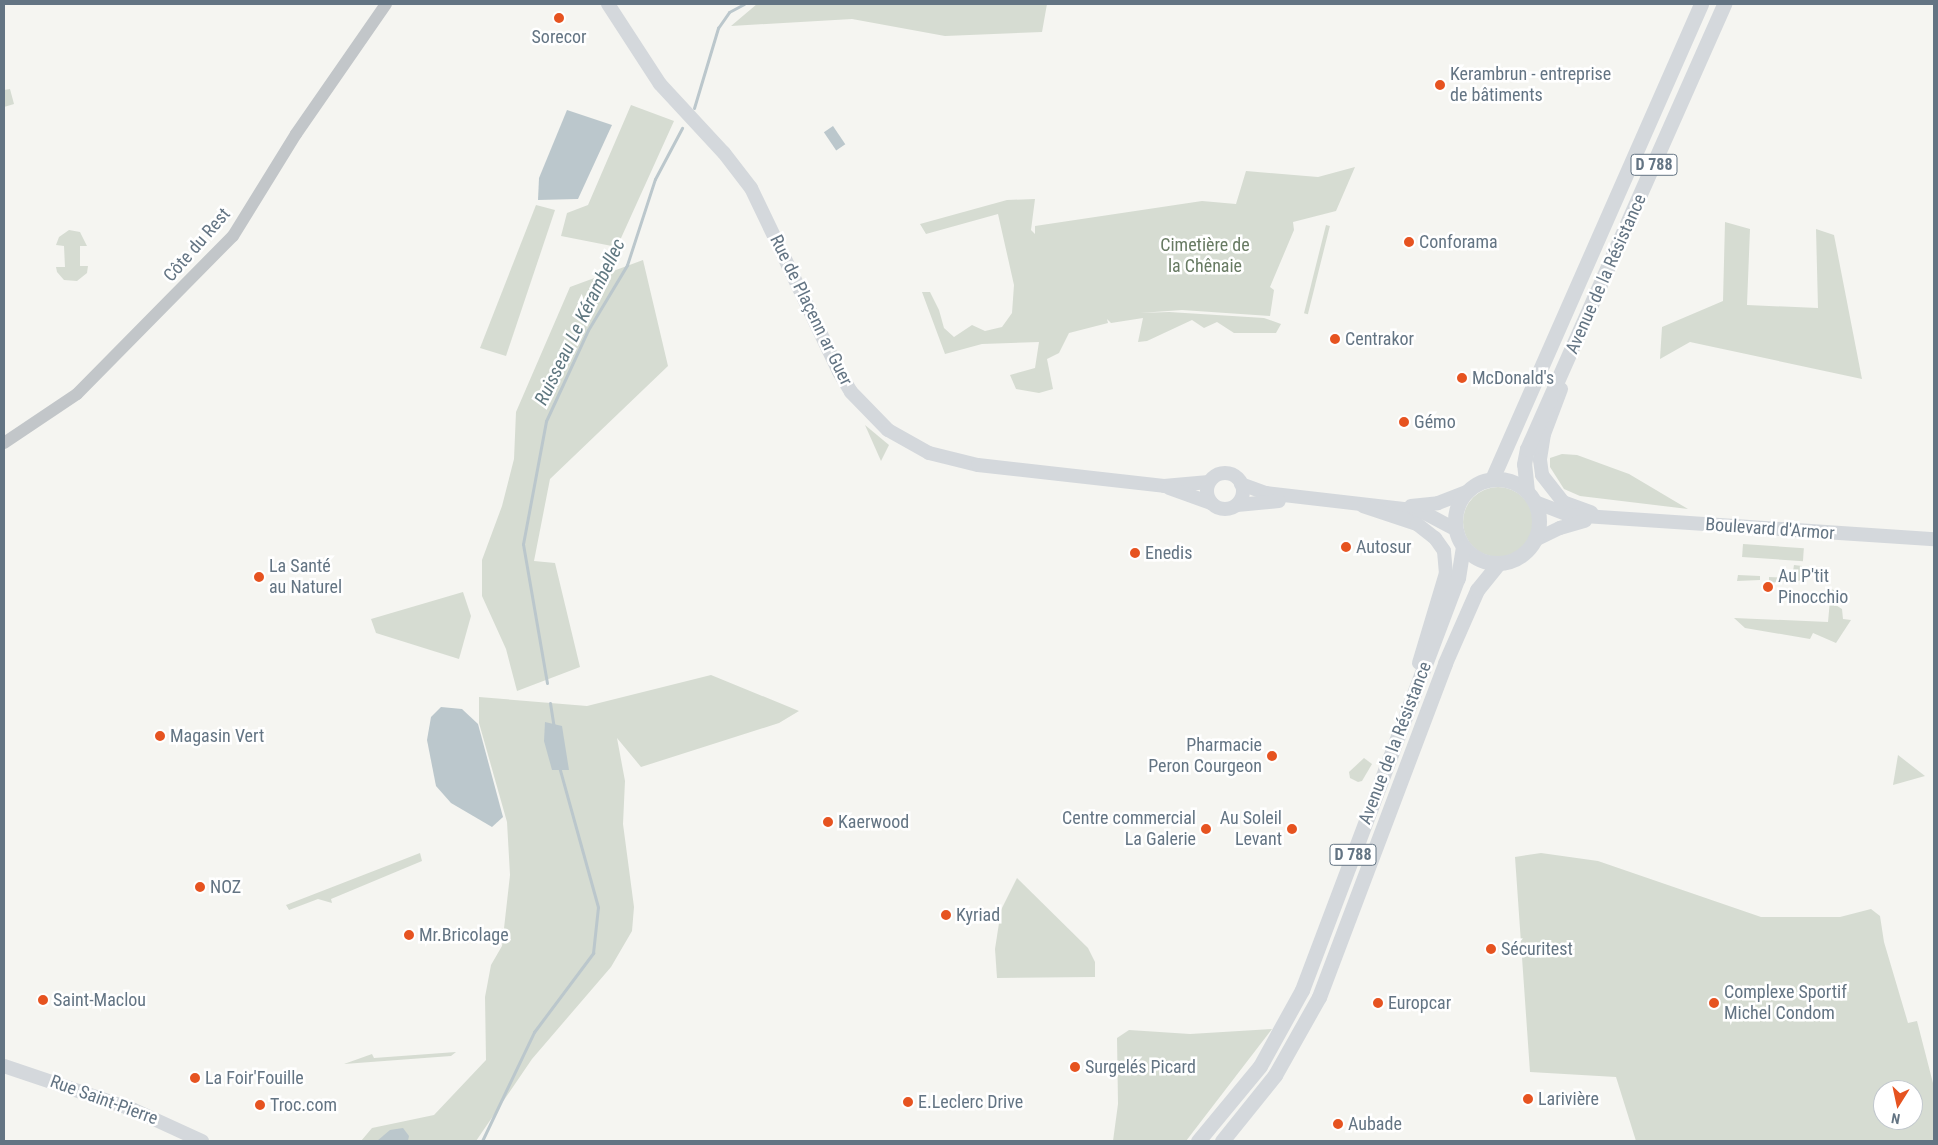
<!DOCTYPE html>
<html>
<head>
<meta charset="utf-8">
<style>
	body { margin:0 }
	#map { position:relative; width:1938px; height:1145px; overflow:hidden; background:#f5f5f1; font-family:"Roboto Condensed",sans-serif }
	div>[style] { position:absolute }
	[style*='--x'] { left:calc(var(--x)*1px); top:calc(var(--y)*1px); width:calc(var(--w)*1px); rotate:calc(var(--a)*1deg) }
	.green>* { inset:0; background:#d6dcd2; transform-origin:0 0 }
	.round { border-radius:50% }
	.water>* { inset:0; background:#bbc7cc; transform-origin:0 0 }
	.stream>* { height:3px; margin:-1.5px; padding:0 1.5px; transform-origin:1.5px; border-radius:1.5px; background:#bbc7cc }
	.tertiary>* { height:12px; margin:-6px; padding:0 6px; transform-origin:6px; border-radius:6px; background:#c2c6c9 }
	.secondary>* { height:14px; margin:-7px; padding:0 7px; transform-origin:7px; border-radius:7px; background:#d4d8dc }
	.secondary>.ring { margin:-7px; padding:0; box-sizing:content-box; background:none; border:14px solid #d4d8dc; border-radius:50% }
	.primary>* { height:15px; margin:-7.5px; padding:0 7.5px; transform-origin:7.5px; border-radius:7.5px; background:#d4d8dc }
	.primary>.ring { margin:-7.5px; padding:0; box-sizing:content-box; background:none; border:15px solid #d4d8dc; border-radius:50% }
	.dots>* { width:14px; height:14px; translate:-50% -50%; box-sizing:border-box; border:2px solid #fff; border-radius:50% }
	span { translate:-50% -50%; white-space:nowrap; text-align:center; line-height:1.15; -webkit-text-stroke:5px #fff; paint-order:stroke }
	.shield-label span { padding:1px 4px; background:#fff; border:1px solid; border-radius:4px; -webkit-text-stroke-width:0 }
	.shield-label { font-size:16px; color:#637483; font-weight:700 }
	.poi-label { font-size:18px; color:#637483 }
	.left { translate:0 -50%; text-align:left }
	.right { translate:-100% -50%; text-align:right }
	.street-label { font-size:18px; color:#637483 }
	.park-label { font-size:18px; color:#677a62 }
	.water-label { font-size:19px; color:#5f7780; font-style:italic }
	.frame { position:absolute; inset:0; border:5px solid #637483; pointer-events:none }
	.north { position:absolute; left:1873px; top:1080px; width:50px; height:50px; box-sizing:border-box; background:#fff; border:1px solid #c1c7cd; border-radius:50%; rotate:190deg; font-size:14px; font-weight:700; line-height:20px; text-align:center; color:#637483 }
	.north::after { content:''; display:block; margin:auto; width:18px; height:22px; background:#e65320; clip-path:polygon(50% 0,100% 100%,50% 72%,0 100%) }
</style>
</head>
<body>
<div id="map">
	<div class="green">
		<i style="clip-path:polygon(757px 4px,1047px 4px,1042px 32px,945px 36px,852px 19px,731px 26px)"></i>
		<i style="clip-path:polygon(10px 89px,14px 104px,4px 107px,4px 90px)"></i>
		<i style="clip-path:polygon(631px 105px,674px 121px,617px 247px,561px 236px,567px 213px,588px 205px)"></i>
		<i style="clip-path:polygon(1355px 167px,1336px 211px,1293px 222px,1294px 230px,1270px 287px,1274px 290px,1270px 316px,1182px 310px,1140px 313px,1169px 312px,1264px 318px,1281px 324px,1276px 333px,1234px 333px,1217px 322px,1204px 328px,1192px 320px,1147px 341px,1138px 342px,1143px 318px,1111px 323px,1107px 319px,1108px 323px,1069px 333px,1059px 353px,1047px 359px,1053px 389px,1039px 393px,1016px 389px,1010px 375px,1035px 368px,1039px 342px,982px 344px,945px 354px,922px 292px,930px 292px,939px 310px,944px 328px,954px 337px,972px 325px,985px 331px,1002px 327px,1012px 313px,1014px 285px,998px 214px,926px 234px,920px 224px,1007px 200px,1035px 199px,1031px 230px,1035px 234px,1035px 226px,1202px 201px,1236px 204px,1246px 171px,1318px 177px)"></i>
		<i style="clip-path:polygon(536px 205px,555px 210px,506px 356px,480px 348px)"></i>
		<i style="clip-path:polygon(1725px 222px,1750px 229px,1747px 305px,1818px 308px,1816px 229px,1834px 235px,1862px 379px,1690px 342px,1660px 359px,1662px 327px,1723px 301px)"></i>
		<i style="left:1326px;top:225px;width:4px;height:91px;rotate:14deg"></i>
		<i style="clip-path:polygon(69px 230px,80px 232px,87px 246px,80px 246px,80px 266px,88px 266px,87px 273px,77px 281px,64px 280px,57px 272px,56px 267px,65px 267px,64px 246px,56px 245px,59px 237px)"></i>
		<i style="clip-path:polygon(643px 260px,668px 366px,550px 479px,534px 561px,555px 563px,580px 667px,517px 691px,506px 649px,482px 596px,482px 560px,502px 506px,514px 459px,516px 412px,570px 287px)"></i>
		<i style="clip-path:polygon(865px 425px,889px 445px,881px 461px)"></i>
		<i style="clip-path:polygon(1562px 454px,1577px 455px,1629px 474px,1688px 509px,1580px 496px,1564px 489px,1550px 467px,1550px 458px)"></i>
		<i class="round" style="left:1463px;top:487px;width:70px;height:70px"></i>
		<i style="left:1743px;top:544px;width:61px;height:13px;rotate:4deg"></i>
		<i style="clip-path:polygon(1794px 565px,1802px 566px,1801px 580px,1791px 584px)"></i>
		<i style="clip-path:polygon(1738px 575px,1760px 576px,1760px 580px,1737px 581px)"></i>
		<i style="clip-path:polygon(1769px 577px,1788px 578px,1788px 581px,1769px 583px)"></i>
		<i style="clip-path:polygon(1831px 589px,1834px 590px,1834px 604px,1842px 609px,1843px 619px,1851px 620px,1836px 643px,1813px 633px,1810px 639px,1745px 628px,1734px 618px,1828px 622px)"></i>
		<i style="clip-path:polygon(463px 592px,471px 616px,459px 659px,376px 633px,371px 619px)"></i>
		<i style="clip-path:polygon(711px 675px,799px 711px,779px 723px,641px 767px,617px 738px,625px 781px,623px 824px,634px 907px,632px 931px,611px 967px,532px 1059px,476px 1141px,361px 1141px,372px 1128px,434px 1115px,486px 1060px,485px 997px,491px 965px,502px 946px,510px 875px,507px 822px,479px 723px,479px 697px,587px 706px)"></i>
		<i style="clip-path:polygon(1898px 755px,1925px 776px,1893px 785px)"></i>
		<i style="clip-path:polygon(1364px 758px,1372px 764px,1362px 781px,1358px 782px,1350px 778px,1349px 772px)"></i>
		<i style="clip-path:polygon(420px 853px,422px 861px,331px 899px,332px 903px,318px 899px,289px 910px,286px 905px)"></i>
		<i style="clip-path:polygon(evenodd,1541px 853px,1598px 861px,1761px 917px,1840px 917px,1871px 909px,1880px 916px,1884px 942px,1908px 1023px,1917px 1021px,1934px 1087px,1934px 1141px,1636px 1141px,1616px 1077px,1530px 1072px,1515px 857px,1541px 853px,1883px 1090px,1913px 1090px,1913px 1120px,1883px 1120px,1883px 1090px)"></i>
		<i style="clip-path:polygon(1017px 878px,1088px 948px,1095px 962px,1095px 977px,997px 978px,995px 949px,1001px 910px)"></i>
		<i style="clip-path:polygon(1272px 1029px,1186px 1141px,1113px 1141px,1118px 1104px,1117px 1038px,1129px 1030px,1190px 1034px)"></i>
		<i style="clip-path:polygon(456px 1052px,451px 1056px,344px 1064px,372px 1054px,374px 1058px)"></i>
	</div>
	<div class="water">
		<i style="clip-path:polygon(567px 110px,612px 125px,578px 199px,538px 200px,539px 178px)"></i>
		<i style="left:833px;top:126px;width:22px;height:11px;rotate:56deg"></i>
		<i style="clip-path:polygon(441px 707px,462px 709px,478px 724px,503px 817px,492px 827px,451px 803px,436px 786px,427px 740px,431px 717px)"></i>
		<i style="clip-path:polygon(545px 722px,562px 726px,569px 770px,552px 770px,544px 741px)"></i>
		<i style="clip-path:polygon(403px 1128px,409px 1136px,408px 1141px,377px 1141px,390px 1130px)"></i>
	</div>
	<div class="stream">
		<i style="--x:694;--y:108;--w:84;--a:-73.3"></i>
		<i style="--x:718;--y:28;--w:19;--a:-55"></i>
		<i style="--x:729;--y:12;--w:17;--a:-28"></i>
		<i style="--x:547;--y:683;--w:141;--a:-99.8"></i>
		<i style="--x:523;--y:544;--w:125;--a:-79.4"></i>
		<i style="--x:546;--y:421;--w:100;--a:-65.2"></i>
		<i style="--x:588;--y:330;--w:76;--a:-59"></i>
		<i style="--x:627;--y:265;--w:90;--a:-72"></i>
		<i style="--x:655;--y:179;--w:58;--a:-62.1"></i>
		<i style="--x:550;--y:703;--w:25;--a:81"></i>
		<i style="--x:482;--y:1141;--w:121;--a:-64.5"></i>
		<i style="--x:534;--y:1032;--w:99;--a:-53.2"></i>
		<i style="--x:593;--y:953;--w:46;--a:-83.8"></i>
		<i style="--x:598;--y:907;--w:146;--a:-105.5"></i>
	</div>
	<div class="tertiary">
		<i style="--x:4;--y:443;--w:88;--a:-33.9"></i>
		<i style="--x:77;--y:394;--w:222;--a:-45.4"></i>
		<i style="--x:233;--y:236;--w:120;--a:-58.3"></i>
		<i style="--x:296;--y:134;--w:158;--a:-55.3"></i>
	</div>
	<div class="secondary">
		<i style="--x:608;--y:4;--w:95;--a:57"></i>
		<i style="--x:660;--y:84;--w:94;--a:47.2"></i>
		<i style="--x:724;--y:153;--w:44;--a:52.4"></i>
		<i style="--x:751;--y:188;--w:204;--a:64.4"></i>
		<i style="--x:839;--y:372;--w:23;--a:59"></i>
		<i style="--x:851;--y:392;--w:53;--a:45.8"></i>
		<i style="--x:888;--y:430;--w:47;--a:29.3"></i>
		<i style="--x:929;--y:453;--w:50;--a:13.8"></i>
		<i style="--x:978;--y:465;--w:187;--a:6.4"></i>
		<i style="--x:1164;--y:486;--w:45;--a:-5.1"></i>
		<i style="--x:1561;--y:389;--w:48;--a:110.7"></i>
		<i style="--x:1544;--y:434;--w:26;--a:99"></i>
		<i style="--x:1540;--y:460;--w:15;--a:82"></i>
		<i style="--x:1542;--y:475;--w:34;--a:52"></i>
		<i style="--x:1563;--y:502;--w:30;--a:20"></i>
		<i class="ring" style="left:1207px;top:473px;width:22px;height:22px"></i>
		<i style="--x:1241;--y:484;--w:27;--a:20"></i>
		<i style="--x:1266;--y:493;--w:156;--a:6.6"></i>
		<i style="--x:1421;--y:511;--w:38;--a:28"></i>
		<i style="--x:1169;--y:488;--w:45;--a:19.7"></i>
		<i style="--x:1535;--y:502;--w:36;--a:21"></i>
		<i style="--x:1569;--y:515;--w:366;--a:3.8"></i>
		<i style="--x:1237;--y:505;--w:42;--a:-5.4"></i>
		<i style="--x:1363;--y:506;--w:57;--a:18.4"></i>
		<i style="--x:1417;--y:524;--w:23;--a:38"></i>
		<i style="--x:1435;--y:538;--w:16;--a:55"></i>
		<i style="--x:1444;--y:551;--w:22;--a:85"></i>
		<i style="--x:1446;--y:573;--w:94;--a:106.7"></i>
		<i style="--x:1411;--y:506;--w:27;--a:-6"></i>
		<i style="--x:1438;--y:503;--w:31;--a:-21"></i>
		<i style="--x:1535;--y:540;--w:28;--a:-26"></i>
		<i style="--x:1560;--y:528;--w:26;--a:-16"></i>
		<i style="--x:4;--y:1066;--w:135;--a:18.6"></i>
		<i style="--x:132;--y:1109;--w:77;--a:24.6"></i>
	</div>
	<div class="primary">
		<i class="ring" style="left:1455px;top:479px;width:69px;height:69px"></i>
		<i style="--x:1492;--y:479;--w:519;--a:-66.25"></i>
		<i style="--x:1527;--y:491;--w:27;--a:-96"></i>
		<i style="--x:1524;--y:464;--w:15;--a:-79"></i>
		<i style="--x:1527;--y:449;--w:487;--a:-66.1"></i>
		<i style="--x:1198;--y:1141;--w:97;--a:-50.4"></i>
		<i style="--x:1260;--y:1066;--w:87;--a:-61.1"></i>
		<i style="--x:1302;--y:990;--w:441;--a:-69.3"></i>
		<i style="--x:1458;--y:578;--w:31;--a:-81"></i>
		<i style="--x:1222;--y:1141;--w:85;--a:-51.2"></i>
		<i style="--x:1275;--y:1075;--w:90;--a:-60.6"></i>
		<i style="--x:1319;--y:997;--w:357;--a:-69.3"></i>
		<i style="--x:1445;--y:663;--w:80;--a:-66.3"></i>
		<i style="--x:1477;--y:590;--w:33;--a:-51"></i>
	</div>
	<div class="dots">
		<i style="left:559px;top:18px;background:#e65320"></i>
		<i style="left:1440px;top:85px;background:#e65320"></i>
		<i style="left:1409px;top:242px;background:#e65320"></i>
		<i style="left:1335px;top:339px;background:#e65320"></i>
		<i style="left:1462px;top:378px;background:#e65320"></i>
		<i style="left:1404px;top:422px;background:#e65320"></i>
		<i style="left:1346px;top:547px;background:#e65320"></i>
		<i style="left:1135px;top:553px;background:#e65320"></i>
		<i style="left:259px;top:577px;background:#e65320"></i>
		<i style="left:1768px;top:587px;background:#e65320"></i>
		<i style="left:160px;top:736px;background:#e65320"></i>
		<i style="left:1272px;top:756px;background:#e65320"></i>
		<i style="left:828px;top:822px;background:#e65320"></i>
		<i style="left:1206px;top:829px;background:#e65320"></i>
		<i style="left:1292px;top:829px;background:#e65320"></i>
		<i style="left:200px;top:887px;background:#e65320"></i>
		<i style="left:946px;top:915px;background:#e65320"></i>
		<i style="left:409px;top:935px;background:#e65320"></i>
		<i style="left:1491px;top:949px;background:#e65320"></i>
		<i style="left:43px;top:1000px;background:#e65320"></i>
		<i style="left:1378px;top:1003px;background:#e65320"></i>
		<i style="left:1714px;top:1003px;background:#e65320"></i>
		<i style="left:1075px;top:1067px;background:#e65320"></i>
		<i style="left:195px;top:1078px;background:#e65320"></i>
		<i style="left:1528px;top:1099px;background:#e65320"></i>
		<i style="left:908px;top:1102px;background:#e65320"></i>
		<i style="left:260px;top:1105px;background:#e65320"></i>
		<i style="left:1338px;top:1124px;background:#e65320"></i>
	</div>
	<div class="shield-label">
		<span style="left:1654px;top:165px">D 788</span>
		<span style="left:1353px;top:855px">D 788</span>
	</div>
	<div class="poi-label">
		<span style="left:559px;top:37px">Sorecor</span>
		<span class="left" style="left:1450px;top:85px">Kerambrun - entreprise<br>de bâtiments</span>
		<span class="left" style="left:1419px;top:242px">Conforama</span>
		<span class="left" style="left:1345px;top:339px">Centrakor</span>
		<span class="left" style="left:1472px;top:378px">McDonald's</span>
		<span class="left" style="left:1414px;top:422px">Gémo</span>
		<span class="left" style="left:1356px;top:547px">Autosur</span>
		<span class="left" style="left:1145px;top:553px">Enedis</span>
		<span class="left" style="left:269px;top:577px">La Santé<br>au Naturel</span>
		<span class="left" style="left:1778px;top:587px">Au P'tit<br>Pinocchio</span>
		<span class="left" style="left:170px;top:736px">Magasin Vert</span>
		<span class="right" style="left:1262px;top:756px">Pharmacie<br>Peron Courgeon</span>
		<span class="right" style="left:1196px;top:829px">Centre commercial<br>La Galerie</span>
		<span class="right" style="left:1282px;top:829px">Au Soleil<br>Levant</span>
		<span class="left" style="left:838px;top:822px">Kaerwood</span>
		<span class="left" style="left:210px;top:887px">NOZ</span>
		<span class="left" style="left:956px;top:915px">Kyriad</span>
		<span class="left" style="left:419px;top:935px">Mr.Bricolage</span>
		<span class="left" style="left:1501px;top:949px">Sécuritest</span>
		<span class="left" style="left:1724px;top:1003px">Complexe Sportif<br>Michel Condom</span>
		<span class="left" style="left:53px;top:1000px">Saint-Maclou</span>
		<span class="left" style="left:1388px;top:1003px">Europcar</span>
		<span class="left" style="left:1085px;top:1067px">Surgelés Picard</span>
		<span class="left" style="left:205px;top:1078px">La Foir'Fouille</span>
		<span class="left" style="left:1538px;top:1099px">Larivière</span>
		<span class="left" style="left:918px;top:1102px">E.Leclerc Drive</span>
		<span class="left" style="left:270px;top:1105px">Troc.com</span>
		<span class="left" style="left:1348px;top:1124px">Aubade</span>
	</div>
	<div class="street-label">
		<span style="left:197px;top:245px;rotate:-49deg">Côte du Rest</span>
		<span style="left:1606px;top:274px;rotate:-66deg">Avenue de la Résistance</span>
		<span style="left:811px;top:310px;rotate:64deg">Rue de Plaçenn ar Guer</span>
		<span style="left:1770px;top:529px;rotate:4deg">Boulevard d'Armor</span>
		<span style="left:1395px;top:743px;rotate:-69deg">Avenue de la Résistance</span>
		<span style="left:104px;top:1100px;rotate:20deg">Rue Saint-Pierre</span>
	</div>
	<div class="park-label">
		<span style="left:1205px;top:256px">Cimetière de<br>la Chênaie</span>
	</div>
	<div class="water-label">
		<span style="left:580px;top:322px;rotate:-64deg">Ruisseau Le Kérambellec</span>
	</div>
	<div class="frame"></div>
	<div class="north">N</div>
</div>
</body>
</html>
